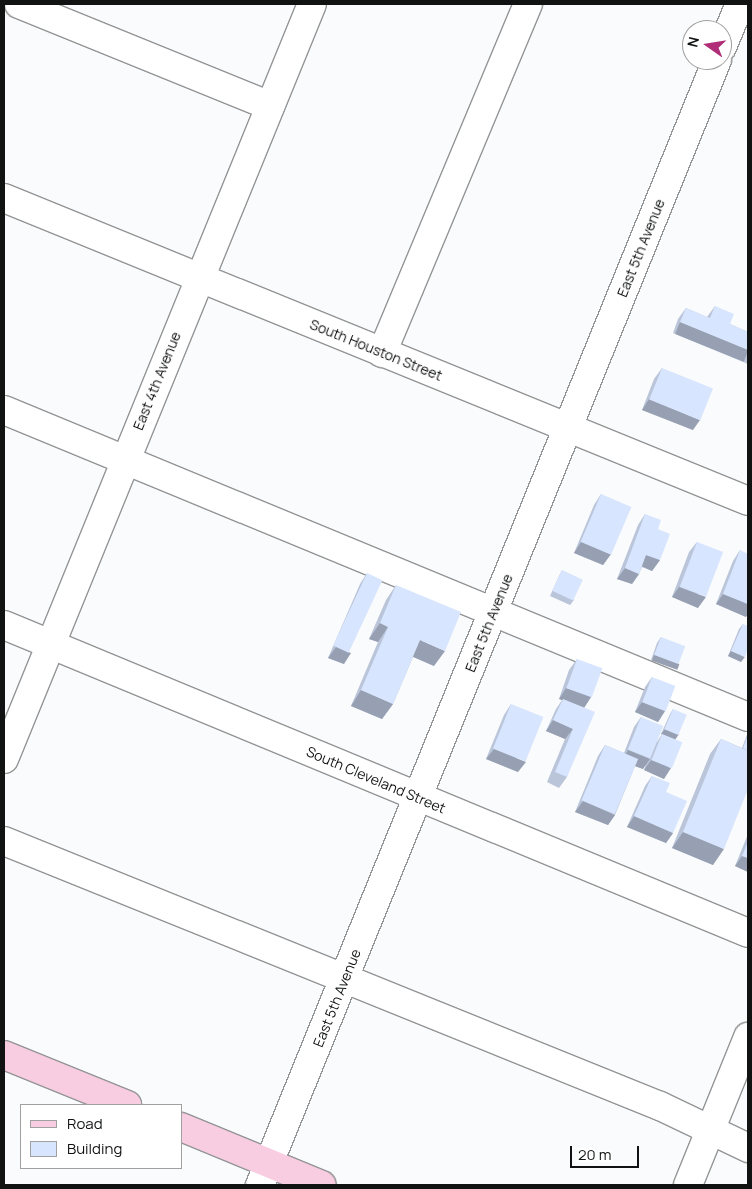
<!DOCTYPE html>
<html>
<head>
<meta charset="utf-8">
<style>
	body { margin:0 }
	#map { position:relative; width:752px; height:1189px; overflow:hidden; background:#fafbfc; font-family:Manrope,sans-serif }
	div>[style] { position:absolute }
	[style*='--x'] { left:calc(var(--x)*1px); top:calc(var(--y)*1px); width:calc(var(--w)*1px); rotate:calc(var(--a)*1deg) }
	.roads { filter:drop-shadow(1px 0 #949596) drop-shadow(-1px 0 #949596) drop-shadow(0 1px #949596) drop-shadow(0 -1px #949596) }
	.minor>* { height:28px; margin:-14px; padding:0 14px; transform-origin:14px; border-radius:14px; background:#fff }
	.major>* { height:28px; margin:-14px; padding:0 14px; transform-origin:14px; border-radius:14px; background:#f9cde1 }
	.wall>* { inset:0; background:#bac5da }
	.shaded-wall>* { inset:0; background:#97a0b2; transform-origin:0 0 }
	.building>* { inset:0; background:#d8e5fe; transform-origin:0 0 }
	span { translate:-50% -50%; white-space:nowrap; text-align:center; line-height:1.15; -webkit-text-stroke:4px #fff; paint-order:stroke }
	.street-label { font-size:14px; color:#111212 }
	.frame { position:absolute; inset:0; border:5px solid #111212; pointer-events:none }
	.legend { position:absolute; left:20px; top:1104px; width:162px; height:65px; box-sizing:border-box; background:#fff; border:1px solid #a0a0a0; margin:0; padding:6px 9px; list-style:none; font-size:15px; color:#111212 }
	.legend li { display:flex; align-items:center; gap:10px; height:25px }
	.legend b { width:25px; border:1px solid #a0a0a0 }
	.north { position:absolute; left:682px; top:20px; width:50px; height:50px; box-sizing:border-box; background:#fff; border:1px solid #a0a0a0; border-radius:50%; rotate:283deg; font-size:14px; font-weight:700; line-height:20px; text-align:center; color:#111212 }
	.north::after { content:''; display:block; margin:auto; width:18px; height:22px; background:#b02e78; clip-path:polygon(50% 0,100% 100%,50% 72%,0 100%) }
	.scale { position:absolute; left:570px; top:1146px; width:69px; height:22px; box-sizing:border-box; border:2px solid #111212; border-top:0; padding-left:6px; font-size:15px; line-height:18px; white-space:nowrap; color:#111212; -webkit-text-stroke:4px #fff; paint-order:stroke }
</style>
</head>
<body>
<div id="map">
	<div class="roads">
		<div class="minor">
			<i style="--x:19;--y:4;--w:271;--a:22.1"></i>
			<i style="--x:722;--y:47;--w:47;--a:-67.3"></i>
			<i style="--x:4;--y:198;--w:803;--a:22.16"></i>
			<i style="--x:382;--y:353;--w:378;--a:-67.3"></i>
			<i style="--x:4;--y:410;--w:805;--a:22.42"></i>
			<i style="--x:4;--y:625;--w:805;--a:22.49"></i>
			<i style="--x:4;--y:759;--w:815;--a:-67.81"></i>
			<i style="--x:4;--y:841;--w:708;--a:22"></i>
			<i style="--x:660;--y:1106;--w:98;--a:25.5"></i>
			<i style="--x:260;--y:1185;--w:1214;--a:-67.89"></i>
			<i style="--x:688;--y:1185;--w:160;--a:-67.9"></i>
		</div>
		<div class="major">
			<i style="--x:4;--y:1055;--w:133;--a:22.1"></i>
			<i style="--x:181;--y:1127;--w:152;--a:22.4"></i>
		</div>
	</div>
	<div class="wall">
		<i style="clip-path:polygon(715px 306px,730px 324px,748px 332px,748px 364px,673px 333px,678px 319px,686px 308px,707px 317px)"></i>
		<i style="clip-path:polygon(662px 368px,693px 430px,642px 410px,654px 379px)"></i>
		<i style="clip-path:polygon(601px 494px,611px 554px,603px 565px,574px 553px,594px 505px)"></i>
		<i style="clip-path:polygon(645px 514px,658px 529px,660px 560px,652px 571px,642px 567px,639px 574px,632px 584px,617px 579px,638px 525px)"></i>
		<i style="clip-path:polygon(697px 542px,698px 608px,672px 597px,689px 552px)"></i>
		<i style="clip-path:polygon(740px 550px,746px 617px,716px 604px,733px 561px)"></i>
		<i style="clip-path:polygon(562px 570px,574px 600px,570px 605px,550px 596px,559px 576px)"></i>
		<i style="clip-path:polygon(367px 573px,344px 664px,328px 658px,360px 584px)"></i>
		<i style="clip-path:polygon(396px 585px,434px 666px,413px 657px,393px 704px,382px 719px,351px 706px,378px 642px,369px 639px,386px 600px)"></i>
		<i style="clip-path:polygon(743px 624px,741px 662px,728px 656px,739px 629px)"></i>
		<i style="clip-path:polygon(661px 637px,679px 664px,676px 669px,651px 660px,657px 643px)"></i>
		<i style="clip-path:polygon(577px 659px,591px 697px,584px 708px,567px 777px,559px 788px,547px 782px,565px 739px,546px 731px,556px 709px,562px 700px,559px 699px,569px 670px)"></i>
		<i style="clip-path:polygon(652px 677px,665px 711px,658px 722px,635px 712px,645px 687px)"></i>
		<i style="clip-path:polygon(511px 704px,518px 772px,486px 759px,504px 715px)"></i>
		<i style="clip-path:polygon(673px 709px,675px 740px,664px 779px,644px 770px,646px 764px,643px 769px,635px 766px,615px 815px,608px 825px,575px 812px,598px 756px,605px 745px,624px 753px,634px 727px,641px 717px,657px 742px,662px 734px,661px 734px,670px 714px)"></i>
		<i style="clip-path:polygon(748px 732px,748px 789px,713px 865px,672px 848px,710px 754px,721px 739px,742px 748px)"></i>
		<i style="clip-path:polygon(652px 776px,666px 792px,673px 833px,666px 843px,627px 827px,645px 786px)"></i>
		<i style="clip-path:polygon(748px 834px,748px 872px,735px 866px)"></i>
	</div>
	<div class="shaded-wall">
		<i style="left:680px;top:322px;width:74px;height:13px;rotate:22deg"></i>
		<i style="clip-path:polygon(649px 399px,700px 420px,693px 430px,642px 410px)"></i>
		<i style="clip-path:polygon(581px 542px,611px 554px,603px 565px,574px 553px)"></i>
		<i style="clip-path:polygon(646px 555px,660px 560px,652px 571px,639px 565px)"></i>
		<i style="clip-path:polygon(625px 568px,639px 574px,632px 584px,617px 579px)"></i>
		<i style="clip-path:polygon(679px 587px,706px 597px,698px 608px,672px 597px)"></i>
		<i style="clip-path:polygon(723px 594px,748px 604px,748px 614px,746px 617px,716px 604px)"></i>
		<i style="clip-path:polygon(380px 623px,388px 627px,378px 642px,369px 639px)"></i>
		<i style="clip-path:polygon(420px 640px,445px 651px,434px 666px,409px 655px)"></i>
		<i style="clip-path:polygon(336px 647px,351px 653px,344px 664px,328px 658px)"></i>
		<i style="clip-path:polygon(731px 651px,745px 657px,741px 662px,728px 656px)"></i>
		<i style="left:654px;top:655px;width:27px;height:6px;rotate:20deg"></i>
		<i style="clip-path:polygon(566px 688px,591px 697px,584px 708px,559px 699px)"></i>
		<i style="clip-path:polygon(361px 690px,393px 704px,382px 719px,351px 706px)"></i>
		<i style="clip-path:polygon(642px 702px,665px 711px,658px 722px,635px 712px)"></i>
		<i style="clip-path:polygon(553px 720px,573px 729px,565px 739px,546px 731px)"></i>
		<i style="clip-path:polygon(665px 729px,679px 734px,675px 740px,661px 734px)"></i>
		<i style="clip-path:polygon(494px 749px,526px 762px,518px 772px,486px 759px)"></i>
		<i style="clip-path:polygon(628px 750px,650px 759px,643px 769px,621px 761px)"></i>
		<i style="clip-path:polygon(651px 760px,671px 768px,664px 779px,644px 770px)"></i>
		<i style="clip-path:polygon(583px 801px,615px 815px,608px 825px,575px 812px)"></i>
		<i style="clip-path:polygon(634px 816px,673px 833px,666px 843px,627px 827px)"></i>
		<i style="clip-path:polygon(683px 832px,724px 849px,713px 865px,672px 848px)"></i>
		<i style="clip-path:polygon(742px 856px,748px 858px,748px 872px,735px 866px)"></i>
	</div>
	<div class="building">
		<i style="clip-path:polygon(715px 306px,734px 314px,730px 324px,748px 332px,748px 350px,680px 322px,686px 308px,710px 318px)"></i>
		<i style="left:662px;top:368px;width:55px;height:34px;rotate:22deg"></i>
		<i style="left:601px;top:494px;width:33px;height:52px;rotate:23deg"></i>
		<i style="clip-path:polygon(645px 514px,661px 520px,658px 529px,670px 534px,660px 560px,646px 555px,639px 574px,625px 568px)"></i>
		<i style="left:697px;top:542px;width:28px;height:48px;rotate:21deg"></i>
		<i style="clip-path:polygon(740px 550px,748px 554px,748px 604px,723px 594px)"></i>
		<i style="left:562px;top:570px;width:23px;height:23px;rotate:25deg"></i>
		<i style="left:367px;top:573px;width:17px;height:80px;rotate:25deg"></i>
		<i style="clip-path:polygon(396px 585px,461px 612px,445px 651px,420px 640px,393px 704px,361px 690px,388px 627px,380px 623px)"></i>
		<i style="clip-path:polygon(743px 624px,748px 626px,748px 648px,745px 657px,731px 651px)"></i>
		<i style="left:661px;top:637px;width:26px;height:19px;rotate:21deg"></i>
		<i style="left:577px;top:659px;width:27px;height:31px;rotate:20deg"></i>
		<i style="left:652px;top:677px;width:25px;height:27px;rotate:21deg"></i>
		<i style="clip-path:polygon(563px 699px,595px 712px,567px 777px,555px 772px,573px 729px,553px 720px)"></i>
		<i style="left:511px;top:704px;width:35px;height:48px;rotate:22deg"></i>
		<i style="left:673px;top:709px;width:15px;height:22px;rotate:23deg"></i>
		<i style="left:641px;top:717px;width:24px;height:35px;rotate:22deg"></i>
		<i style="left:662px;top:734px;width:22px;height:28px;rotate:22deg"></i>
		<i style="clip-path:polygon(748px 735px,748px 751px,743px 748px)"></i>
		<i style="clip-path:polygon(721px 739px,748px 751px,748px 789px,724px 849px,683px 832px)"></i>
		<i style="left:605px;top:745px;width:36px;height:60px;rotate:23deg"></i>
		<i style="clip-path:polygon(652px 776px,670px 783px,666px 792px,687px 801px,673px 833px,634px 816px)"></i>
		<i style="clip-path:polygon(748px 842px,748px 858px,742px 856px)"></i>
	</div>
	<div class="street-label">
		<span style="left:641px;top:248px;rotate:-68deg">East 5th Avenue</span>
		<span style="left:376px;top:350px;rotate:22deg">South Houston Street</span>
		<span style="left:157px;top:381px;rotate:-68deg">East 4th Avenue</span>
		<span style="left:489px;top:623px;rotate:-68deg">East 5th Avenue</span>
		<span style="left:376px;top:780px;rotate:23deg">South Cleveland Street</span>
		<span style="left:337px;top:998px;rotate:-68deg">East 5th Avenue</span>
	</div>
	<div class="frame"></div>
	<ul class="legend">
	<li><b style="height:6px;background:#f9cde1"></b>Road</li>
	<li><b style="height:14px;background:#d8e5fe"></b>Building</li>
	</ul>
	<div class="north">N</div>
	<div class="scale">20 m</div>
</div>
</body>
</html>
